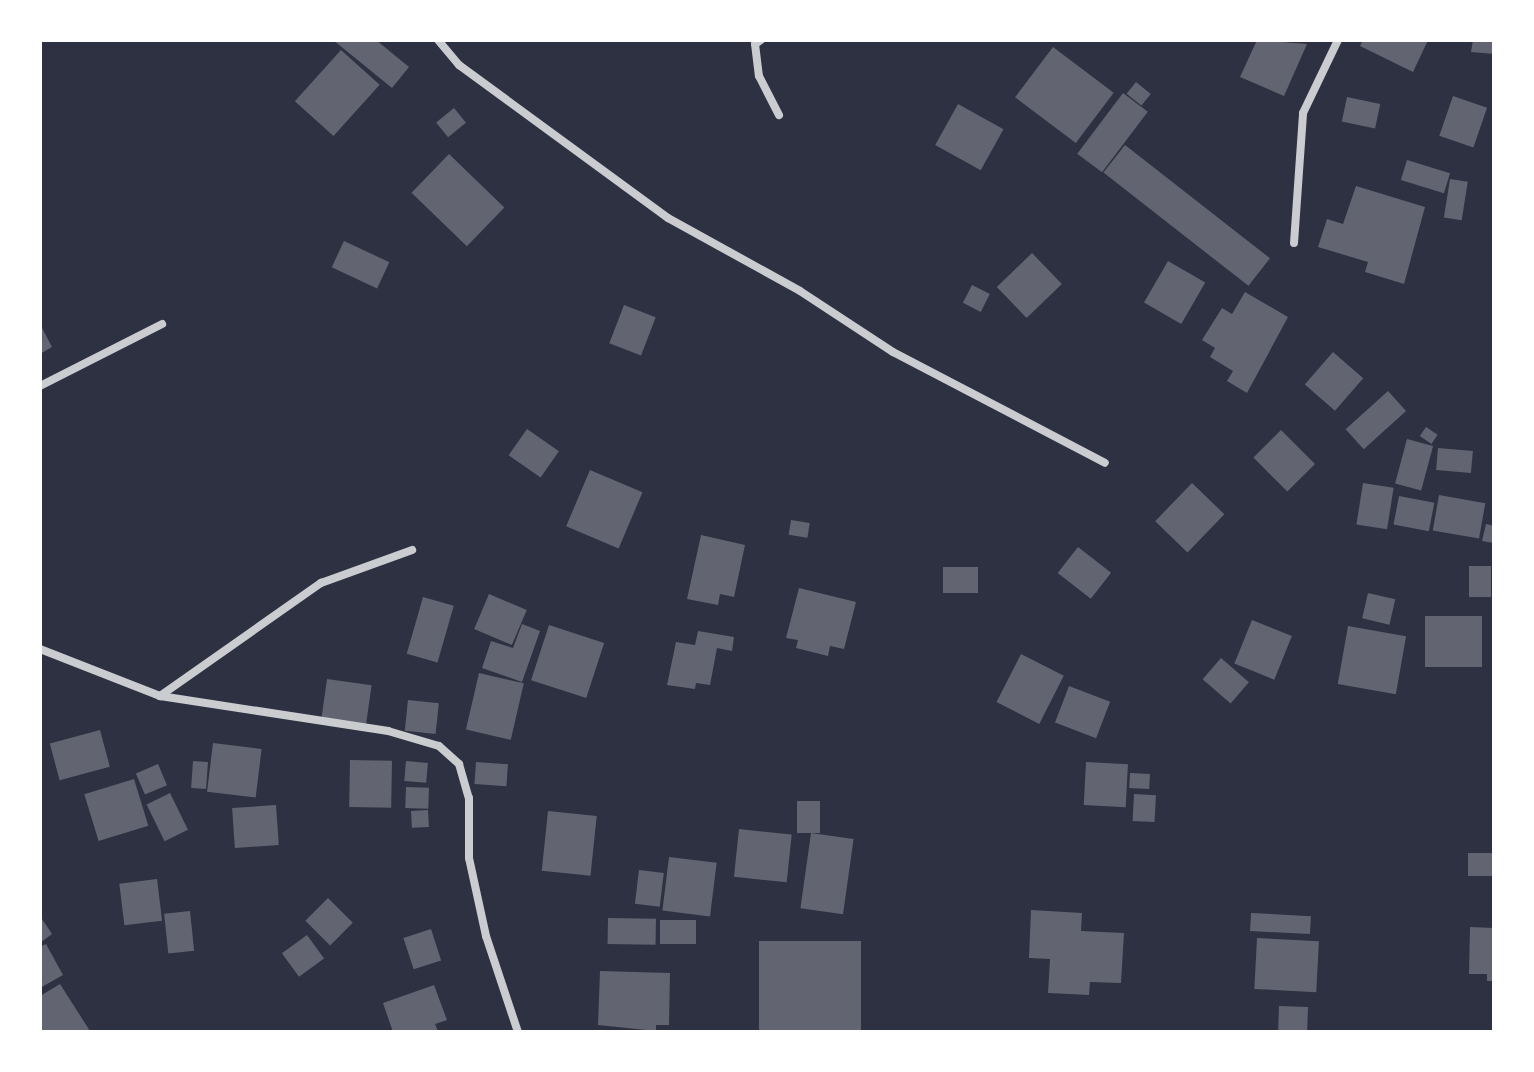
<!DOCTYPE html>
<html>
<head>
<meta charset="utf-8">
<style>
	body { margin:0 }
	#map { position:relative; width:1534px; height:1072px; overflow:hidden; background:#2d3142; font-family:Cabin,sans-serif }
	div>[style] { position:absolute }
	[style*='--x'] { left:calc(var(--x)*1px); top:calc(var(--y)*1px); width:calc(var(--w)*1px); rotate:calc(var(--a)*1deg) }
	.building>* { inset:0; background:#626471; transform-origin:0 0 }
	.minor>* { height:8px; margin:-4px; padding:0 4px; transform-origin:4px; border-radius:4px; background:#caccd0 }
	span { translate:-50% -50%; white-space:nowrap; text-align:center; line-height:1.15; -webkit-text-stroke:7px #fff; paint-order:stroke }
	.frame { position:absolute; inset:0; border:42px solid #fff; pointer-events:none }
</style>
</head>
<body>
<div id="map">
	<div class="building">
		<i style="clip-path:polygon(333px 40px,376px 40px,409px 67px,392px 88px)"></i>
		<i style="clip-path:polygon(1257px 40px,1307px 44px,1284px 96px,1240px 77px)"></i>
		<i style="clip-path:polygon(1363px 40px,1428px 40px,1413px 72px,1360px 46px)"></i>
		<i style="clip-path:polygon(1473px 40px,1494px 40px,1494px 54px,1471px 52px)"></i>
		<i style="left:1053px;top:47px;width:76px;height:63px;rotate:37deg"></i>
		<i style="left:341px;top:50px;width:52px;height:69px;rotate:42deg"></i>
		<i style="left:1136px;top:82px;width:19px;height:15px;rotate:39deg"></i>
		<i style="left:1123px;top:93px;width:31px;height:76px;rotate:37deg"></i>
		<i style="left:1453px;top:96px;width:36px;height:42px;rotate:19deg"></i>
		<i style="left:1347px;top:97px;width:34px;height:25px;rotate:12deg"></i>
		<i style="left:958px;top:104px;width:52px;height:47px;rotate:29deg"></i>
		<i style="left:454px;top:108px;width:19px;height:23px;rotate:51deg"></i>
		<i style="left:1125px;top:145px;width:184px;height:35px;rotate:38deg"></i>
		<i style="left:449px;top:154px;width:77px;height:54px;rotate:44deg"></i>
		<i style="left:1407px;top:160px;width:45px;height:21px;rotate:17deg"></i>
		<i style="left:1450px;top:179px;width:18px;height:39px;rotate:9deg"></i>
		<i style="clip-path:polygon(1356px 186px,1425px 207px,1404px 284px,1365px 272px,1368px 262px,1318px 247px,1327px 219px,1343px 224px)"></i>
		<i style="left:344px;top:241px;width:50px;height:29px;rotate:25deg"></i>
		<i style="left:1032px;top:253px;width:43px;height:49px;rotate:46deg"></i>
		<i style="left:1168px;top:261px;width:43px;height:48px;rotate:30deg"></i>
		<i style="left:972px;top:285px;width:20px;height:20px;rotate:27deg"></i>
		<i style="clip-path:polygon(1245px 292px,1288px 317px,1247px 393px,1227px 381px,1233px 371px,1210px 357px,1215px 348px,1202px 340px,1222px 308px,1232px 314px)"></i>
		<i style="left:624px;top:305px;width:34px;height:41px;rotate:21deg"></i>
		<i style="clip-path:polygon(40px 324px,52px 347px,40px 354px)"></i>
		<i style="left:1333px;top:352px;width:40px;height:43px;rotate:41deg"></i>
		<i style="left:1388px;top:391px;width:27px;height:57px;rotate:48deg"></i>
		<i style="left:1426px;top:427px;width:14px;height:11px;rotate:34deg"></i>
		<i style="left:527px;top:429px;width:39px;height:32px;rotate:35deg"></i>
		<i style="left:1281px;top:430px;width:48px;height:39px;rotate:45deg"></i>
		<i style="left:1407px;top:439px;width:27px;height:46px;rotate:15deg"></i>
		<i style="left:1438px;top:448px;width:35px;height:22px;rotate:5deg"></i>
		<i style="left:590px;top:470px;width:57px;height:61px;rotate:23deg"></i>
		<i style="left:1192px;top:483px;width:45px;height:53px;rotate:44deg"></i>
		<i style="left:1363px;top:483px;width:31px;height:42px;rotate:9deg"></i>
		<i style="left:1439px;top:495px;width:47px;height:36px;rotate:10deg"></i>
		<i style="left:1399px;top:496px;width:36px;height:29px;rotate:11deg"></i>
		<i style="left:791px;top:520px;width:19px;height:15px;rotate:9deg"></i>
		<i style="clip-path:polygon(1486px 524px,1494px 526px,1494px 543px,1482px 541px)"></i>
		<i style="clip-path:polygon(701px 535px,745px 545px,734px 597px,720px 594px,718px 605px,687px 599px)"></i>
		<i style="left:1078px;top:547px;width:42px;height:33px;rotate:38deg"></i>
		<i style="left:1491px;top:566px;width:31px;height:22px;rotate:90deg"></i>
		<i style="left:943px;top:567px;width:35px;height:26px"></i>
		<i style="clip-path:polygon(799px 588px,856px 602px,844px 649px,830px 646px,828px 656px,796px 648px,798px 640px,786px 638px)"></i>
		<i style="left:1368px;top:593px;width:28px;height:26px;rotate:13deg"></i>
		<i style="left:489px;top:594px;width:41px;height:38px;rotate:23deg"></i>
		<i style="left:423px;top:597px;width:32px;height:59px;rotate:16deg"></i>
		<i style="left:1425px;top:616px;width:57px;height:51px"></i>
		<i style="left:1252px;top:620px;width:43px;height:47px;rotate:22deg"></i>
		<i style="clip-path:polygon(522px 624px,540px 631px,522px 682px,482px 668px,491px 641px,513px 648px)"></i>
		<i style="left:549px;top:625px;width:58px;height:58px;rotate:18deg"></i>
		<i style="left:1348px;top:626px;width:59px;height:59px;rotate:10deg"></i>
		<i style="clip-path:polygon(698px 631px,734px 637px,732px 651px,717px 648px,710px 685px,696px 683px,695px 689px,667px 685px,676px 642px,695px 645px)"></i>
		<i style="left:1021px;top:654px;width:48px;height:54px;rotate:27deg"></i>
		<i style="left:1221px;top:658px;width:37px;height:28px;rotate:41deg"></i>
		<i style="left:479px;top:673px;width:46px;height:58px;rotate:13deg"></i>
		<i style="left:327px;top:679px;width:45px;height:41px;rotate:8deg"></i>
		<i style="left:1069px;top:686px;width:44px;height:39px;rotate:21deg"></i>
		<i style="left:408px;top:700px;width:31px;height:31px;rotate:6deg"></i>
		<i style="left:100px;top:730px;width:38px;height:52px;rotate:75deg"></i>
		<i style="left:213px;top:743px;width:49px;height:49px;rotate:7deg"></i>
		<i style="left:350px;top:760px;width:42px;height:47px;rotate:1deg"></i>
		<i style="left:193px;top:761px;width:15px;height:27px;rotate:4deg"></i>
		<i style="left:406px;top:761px;width:22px;height:20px;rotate:5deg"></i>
		<i style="left:476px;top:762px;width:32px;height:22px;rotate:4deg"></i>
		<i style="left:1086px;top:762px;width:42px;height:43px;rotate:3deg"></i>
		<i style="left:158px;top:764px;width:23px;height:24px;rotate:67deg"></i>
		<i style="left:1130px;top:773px;width:20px;height:15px;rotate:3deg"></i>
		<i style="left:134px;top:779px;width:49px;height:52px;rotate:73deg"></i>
		<i style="left:406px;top:787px;width:23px;height:21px;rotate:2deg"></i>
		<i style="left:170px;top:793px;width:41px;height:26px;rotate:64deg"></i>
		<i style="left:1134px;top:794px;width:22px;height:27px;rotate:3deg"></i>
		<i style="left:797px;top:801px;width:23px;height:32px"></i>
		<i style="left:276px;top:805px;width:40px;height:44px;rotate:86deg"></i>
		<i style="left:428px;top:810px;width:17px;height:17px;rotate:87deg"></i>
		<i style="left:548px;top:811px;width:49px;height:60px;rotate:6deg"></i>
		<i style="left:739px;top:829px;width:53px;height:48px;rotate:6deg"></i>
		<i style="left:811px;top:833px;width:43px;height:76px;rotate:8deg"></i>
		<i style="left:1494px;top:853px;width:23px;height:26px;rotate:90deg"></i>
		<i style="left:669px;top:857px;width:48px;height:54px;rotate:7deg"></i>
		<i style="left:639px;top:870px;width:25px;height:34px;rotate:7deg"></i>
		<i style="left:157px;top:879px;width:42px;height:38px;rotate:83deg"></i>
		<i style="left:328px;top:898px;width:35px;height:32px;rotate:45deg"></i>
		<i style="clip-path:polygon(1031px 910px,1082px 913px,1081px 931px,1124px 933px,1121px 983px,1090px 982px,1089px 995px,1048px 993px,1050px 959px,1029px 958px)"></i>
		<i style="left:190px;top:911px;width:40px;height:26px;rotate:84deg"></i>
		<i style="left:1251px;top:913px;width:60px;height:18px;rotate:3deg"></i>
		<i style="clip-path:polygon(40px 916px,52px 934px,40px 943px)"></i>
		<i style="left:608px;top:918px;width:48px;height:26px;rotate:1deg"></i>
		<i style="left:660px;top:920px;width:36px;height:24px"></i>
		<i style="clip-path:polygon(1470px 927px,1494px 928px,1494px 981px,1487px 981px,1487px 974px,1469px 974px)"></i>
		<i style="left:431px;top:929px;width:33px;height:29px;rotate:72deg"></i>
		<i style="left:307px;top:935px;width:29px;height:31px;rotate:54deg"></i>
		<i style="left:1257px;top:938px;width:62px;height:51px;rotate:3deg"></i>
		<i style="left:861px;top:941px;width:91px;height:102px;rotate:90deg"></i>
		<i style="clip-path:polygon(46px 944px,63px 975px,40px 988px,40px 947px)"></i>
		<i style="clip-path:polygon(600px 971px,670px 973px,669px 1025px,656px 1025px,656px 1031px,598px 1025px)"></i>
		<i style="clip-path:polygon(60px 984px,90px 1031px,88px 1032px,40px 1032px,40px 996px)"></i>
		<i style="clip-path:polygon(434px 985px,447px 1020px,435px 1024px,438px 1031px,393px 1032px,383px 1003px)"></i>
		<i style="left:1279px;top:1006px;width:29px;height:26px;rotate:2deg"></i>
	</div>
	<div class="minor">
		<i style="--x:438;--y:40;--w:33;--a:50"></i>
		<i style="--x:459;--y:65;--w:259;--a:36.2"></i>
		<i style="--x:668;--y:218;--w:151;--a:28.9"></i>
		<i style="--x:800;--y:291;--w:111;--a:33.3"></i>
		<i style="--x:893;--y:352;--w:239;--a:27.6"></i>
		<i style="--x:761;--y:40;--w:7;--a:146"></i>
		<i style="--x:755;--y:44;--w:32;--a:83"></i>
		<i style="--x:759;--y:76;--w:44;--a:62.9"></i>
		<i style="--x:1294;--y:243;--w:130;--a:-86"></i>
		<i style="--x:1303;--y:113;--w:81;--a:-64.4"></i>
		<i style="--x:40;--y:386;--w:137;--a:-26.9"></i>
		<i style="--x:40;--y:649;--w:129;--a:21.4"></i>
		<i style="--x:160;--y:696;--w:231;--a:8.7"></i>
		<i style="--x:388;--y:731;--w:53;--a:16.4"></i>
		<i style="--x:439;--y:746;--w:27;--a:42"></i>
		<i style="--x:459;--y:764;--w:35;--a:74"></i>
		<i style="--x:469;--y:798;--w:60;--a:90"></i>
		<i style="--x:469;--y:858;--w:80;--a:77.7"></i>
		<i style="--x:486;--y:936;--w:101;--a:71.6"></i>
		<i style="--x:160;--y:696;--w:197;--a:-35.1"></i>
		<i style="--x:321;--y:583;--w:97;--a:-19.9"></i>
	</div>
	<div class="frame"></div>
</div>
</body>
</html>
